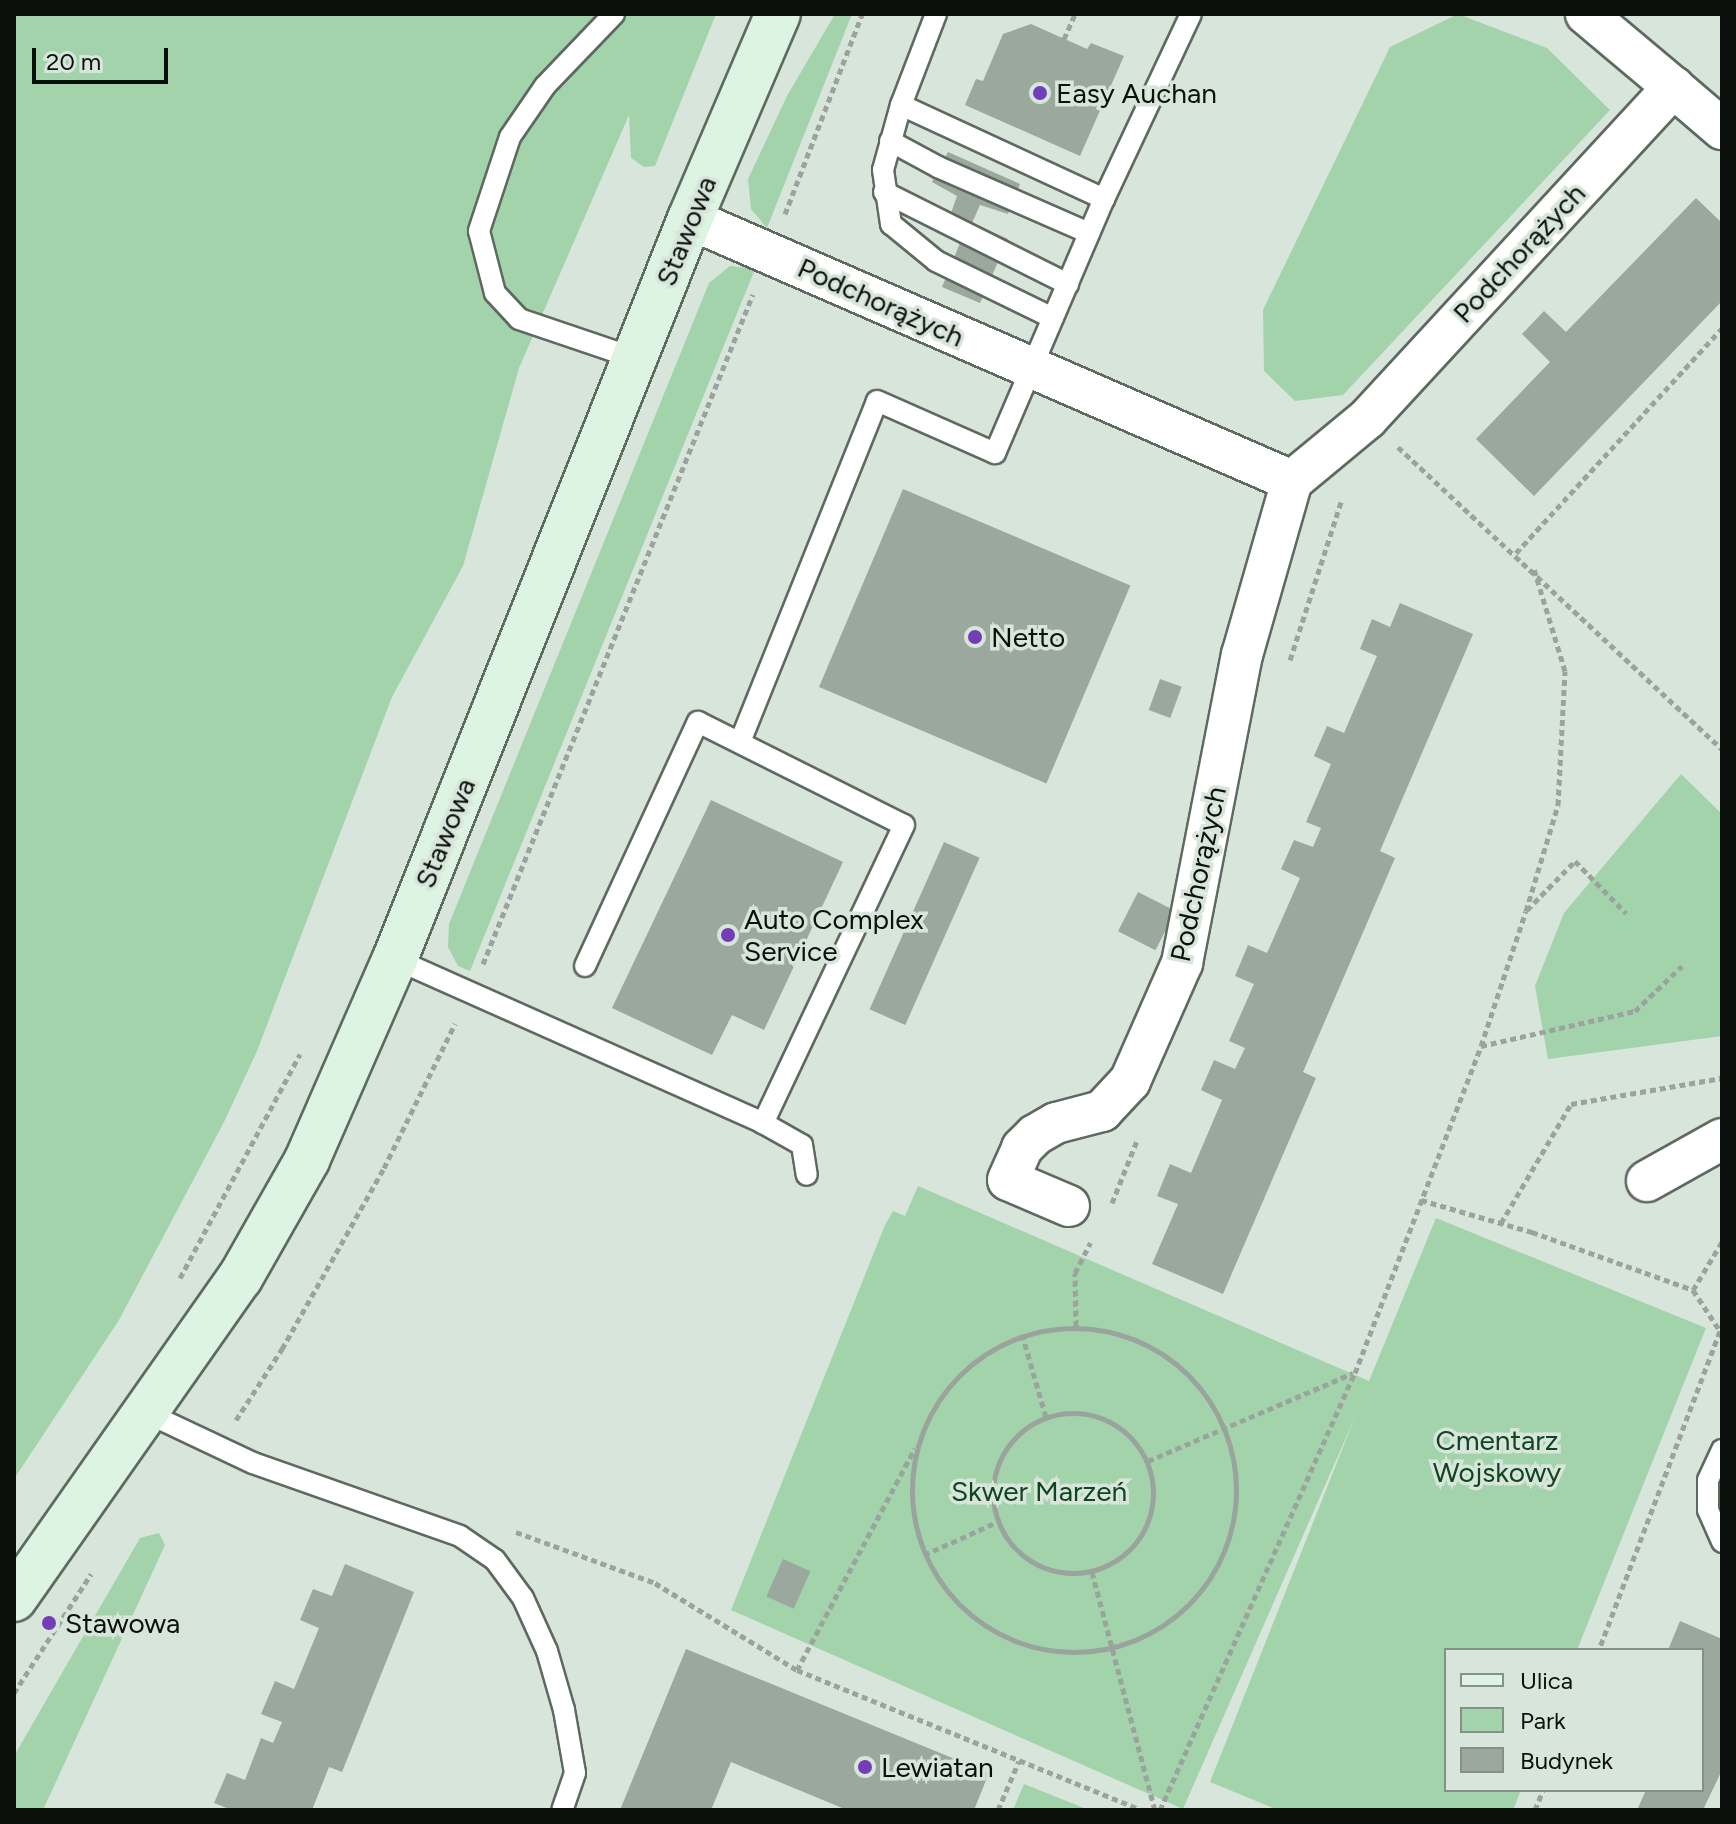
<!DOCTYPE html>
<html>
<head>
<meta charset="utf-8">
<style>
	body { margin:0 }
	#map { position:relative; width:1736px; height:1824px; overflow:hidden; background:#d8e5da; font-family:Figtree,sans-serif }
	div>[style] { position:absolute }
	[style*='--x'] { left:calc(var(--x)*1px); top:calc(var(--y)*1px); width:calc(var(--w)*1px); rotate:calc(var(--a)*1deg) }
	.green>* { inset:0; background:#a2d3ab }
	.building>* { inset:0; background:#9ba89d; transform-origin:0 0 }
	.path>* { height:5px; margin-top:-2.5px; transform-origin:0; background:repeating-linear-gradient(90deg,#9aa49c 0 6px,transparent 0 10px) }
	.path>.ring { margin:-2.5px; padding:0; box-sizing:content-box; background:none; border:5px solid #9aa49c; border-radius:50% }
	.roads { filter:drop-shadow(2px 0 #5e6960) drop-shadow(-2px 0 #5e6960) drop-shadow(0 2px #5e6960) drop-shadow(0 -2px #5e6960) }
	.lane>* { height:20px; margin:-10px; padding:0 10px; transform-origin:10px; border-radius:10px; background:#fff }
	.street>* { height:40px; margin:-20px; padding:0 20px; transform-origin:20px; border-radius:20px; background:#fff }
	.secondary>* { height:44px; margin:-22px; padding:0 22px; transform-origin:22px; border-radius:22px; background:#def4e3 }
	.dots>* { width:22px; height:22px; translate:-50% -50%; box-sizing:border-box; border:4px solid #d8e5da; border-radius:50% }
	span { translate:-50% -50%; white-space:nowrap; text-align:center; line-height:1.15; -webkit-text-stroke:7px #d8e5da; paint-order:stroke }
	.poi-label { font-size:28px; color:#0c100d }
	.left { translate:0 -50%; text-align:left }
	.street-label { font-size:28px; color:#0c100d }
	.park-label { font-size:28px; color:#0f4621 }
	.frame { position:absolute; inset:0; border:16px solid #0c100d; pointer-events:none }
	.legend { position:absolute; left:1444px; top:1648px; width:260px; height:144px; box-sizing:border-box; background:#d8e5da; border:2px solid #869088; margin:0; padding:10px 14px; list-style:none; font-size:24px; color:#0c100d }
	.legend li { display:flex; align-items:center; gap:16px; height:40px }
	.legend b { width:40px; border:2px solid #869088 }
	.scale { position:absolute; left:32px; top:48px; width:136px; height:36px; box-sizing:border-box; border:4px solid #0c100d; border-top:0; padding-left:10px; font-size:24px; line-height:28px; white-space:nowrap; color:#0c100d; -webkit-text-stroke:6px #d8e5da; paint-order:stroke }
</style>
</head>
<body>
<div id="map">
	<div class="green">
		<i style="clip-path:polygon(14px 14px,716px 14px,655px 166px,644px 167px,631px 158px,629px 115px,519px 368px,463px 566px,392px 697px,257px 1051px,223px 1124px,119px 1320px,14px 1479px)"></i>
		<i style="clip-path:polygon(835px 14px,852px 14px,767px 228px,751px 209px,748px 179px,787px 96px)"></i>
		<i style="clip-path:polygon(1458px 14px,1547px 48px,1610px 110px,1343px 395px,1295px 401px,1264px 371px,1263px 310px,1390px 47px)"></i>
		<i style="clip-path:polygon(730px 266px,755px 269px,470px 971px,458px 966px,448px 947px,449px 924px,709px 283px)"></i>
		<i style="clip-path:polygon(1681px 774px,1722px 814px,1722px 1036px,1548px 1059px,1535px 986px,1564px 913px)"></i>
		<i style="clip-path:polygon(918px 1186px,1369px 1381px,1436px 1218px,1706px 1328px,1577px 1650px,1446px 1650px,1446px 1790px,1521px 1790px,1513px 1810px,1278px 1810px,1210px 1782px,1355px 1417px,1183px 1809px,731px 1610px,885px 1225px,893px 1211px,905px 1216px)"></i>
		<i style="clip-path:polygon(159px 1533px,165px 1545px,43px 1810px,14px 1810px,14px 1756px,140px 1538px)"></i>
		<i style="clip-path:polygon(1024px 1784px,1089px 1810px,1013px 1810px)"></i>
	</div>
	<div class="building">
		<i style="clip-path:polygon(1031px 24px,1087px 49px,1091px 43px,1124px 56px,1080px 156px,965px 105px,976px 79px,983px 81px,1003px 34px)"></i>
		<i style="clip-path:polygon(948px 152px,1020px 184px,1008px 214px,980px 205px,972px 223px,1008px 239px,980px 303px,942px 287px,969px 221px,951px 213px,957px 196px,932px 182px)"></i>
		<i style="clip-path:polygon(1696px 198px,1722px 223px,1722px 301px,1534px 496px,1476px 439px,1550px 362px,1522px 334px,1544px 311px,1566px 332px)"></i>
		<i style="left:903px;top:489px;width:247px;height:215px;rotate:23deg"></i>
		<i style="clip-path:polygon(1400px 603px,1473px 634px,1380px 851px,1395px 858px,1303px 1072px,1316px 1078px,1223px 1294px,1152px 1264px,1178px 1204px,1157px 1196px,1170px 1164px,1191px 1173px,1222px 1100px,1201px 1090px,1214px 1060px,1235px 1069px,1245px 1048px,1229px 1041px,1254px 984px,1235px 976px,1248px 945px,1267px 953px,1300px 878px,1281px 869px,1294px 840px,1313px 847px,1321px 828px,1306px 822px,1331px 764px,1314px 756px,1327px 726px,1344px 733px,1377px 656px,1360px 649px,1372px 619px,1390px 627px)"></i>
		<i style="left:1160px;top:679px;width:23px;height:33px;rotate:20deg"></i>
		<i style="clip-path:polygon(711px 800px,843px 862px,764px 1030px,732px 1015px,712px 1055px,612px 1008px)"></i>
		<i style="left:944px;top:842px;width:39px;height:183px;rotate:24deg"></i>
		<i style="left:1138px;top:892px;width:42px;height:44px;rotate:27deg"></i>
		<i style="left:783px;top:1559px;width:30px;height:41px;rotate:24deg"></i>
		<i style="clip-path:polygon(345px 1564px,414px 1592px,342px 1772px,329px 1767px,312px 1810px,232px 1810px,214px 1803px,227px 1773px,245px 1780px,261px 1738px,273px 1743px,282px 1722px,261px 1714px,275px 1681px,294px 1689px,319px 1628px,300px 1620px,313px 1589px,332px 1596px)"></i>
		<i style="clip-path:polygon(1680px 1621px,1722px 1639px,1722px 1770px,1703px 1810px,1637px 1810px,1646px 1790px,1702px 1790px,1702px 1650px,1668px 1650px)"></i>
		<i style="clip-path:polygon(686px 1649px,989px 1773px,974px 1810px,847px 1810px,731px 1762px,711px 1810px,620px 1810px)"></i>
	</div>
	<div class="path">
		<i style="--x:1064;--y:39;--w:27;--a:-66"></i>
		<i style="--x:785;--y:214;--w:214;--a:-68.9"></i>
		<i style="--x:1398;--y:447;--w:443;--a:43"></i>
		<i style="--x:1516;--y:553;--w:305;--a:-47.5"></i>
		<i style="--x:1290;--y:660;--w:169;--a:-72.1"></i>
		<i style="--x:1527;--y:910;--w:69;--a:-45.6"></i>
		<i style="--x:1575;--y:861;--w:73;--a:45.6"></i>
		<i style="--x:483;--y:964;--w:722;--a:-68.05"></i>
		<i style="--x:1481;--y:1046;--w:158;--a:-12.8"></i>
		<i style="--x:1635;--y:1011;--w:65;--a:-43.8"></i>
		<i style="--x:1421;--y:1200;--w:116;--a:16.1"></i>
		<i style="--x:1532;--y:1232;--w:171;--a:19.8"></i>
		<i style="--x:1693;--y:1290;--w:49;--a:56.6"></i>
		<i style="--x:1720;--y:1331;--w:341;--a:110.8"></i>
		<i style="--x:1112;--y:1203;--w:70;--a:-68.2"></i>
		<i style="--x:1501;--y:1223;--w:138;--a:-59.5"></i>
		<i style="--x:1571;--y:1104;--w:153;--a:-9.8"></i>
		<i style="--x:180;--y:1278;--w:254;--a:-61.8"></i>
		<i style="--x:1693;--y:1290;--w:56;--a:-58.9"></i>
		<i style="--x:1076;--y:1326;--w:53;--a:-91.1"></i>
		<i style="--x:1075;--y:1273;--w:34;--a:-63"></i>
		<i class="ring" style="left:912px;top:1328px;width:319px;height:319px"></i>
		<i style="--x:1022;--y:1334;--w:86;--a:73.9"></i>
		<i class="ring" style="left:993px;top:1413px;width:155px;height:155px"></i>
		<i style="--x:236;--y:1420;--w:85;--a:-57.1"></i>
		<i style="--x:282;--y:1349;--w:208;--a:-60.6"></i>
		<i style="--x:384;--y:1168;--w:161;--a:-63.8"></i>
		<i style="--x:1148;--y:1461;--w:223;--a:-23.2"></i>
		<i style="--x:516;--y:1532;--w:148;--a:20.1"></i>
		<i style="--x:655;--y:1583;--w:167;--a:31.5"></i>
		<i style="--x:797;--y:1670;--w:372;--a:22.1"></i>
		<i style="--x:924;--y:1555;--w:80;--a:-24.3"></i>
		<i style="--x:1092;--y:1572;--w:246;--a:75.2"></i>
		<i style="--x:797;--y:1670;--w:251;--a:-62"></i>
		<i style="--x:14;--y:1693;--w:142;--a:-57.1"></i>
		<i style="--x:998;--y:1810;--w:53;--a:-66.8"></i>
		<i style="--x:1160;--y:1810;--w:479;--a:-66"></i>
		<i style="--x:1355;--y:1373;--w:350;--a:-68.9"></i>
		<i style="--x:1481;--y:1046;--w:142;--a:-71.6"></i>
		<i style="--x:1526;--y:911;--w:111;--a:-73.2"></i>
		<i style="--x:1558;--y:805;--w:134;--a:-87"></i>
		<i style="--x:1565;--y:671;--w:107;--a:-106.9"></i>
		<i style="--x:1535;--y:1810;--w:22;--a:-68"></i>
	</div>
	<div class="roads">
		<div class="lane">
			<i style="--x:614;--y:14;--w:100;--a:133.8"></i>
			<i style="--x:545;--y:86;--w:62;--a:124.5"></i>
			<i style="--x:510;--y:137;--w:99;--a:108.3"></i>
			<i style="--x:479;--y:231;--w:64;--a:75.5"></i>
			<i style="--x:495;--y:293;--w:35;--a:47"></i>
			<i style="--x:519;--y:319;--w:121;--a:18.7"></i>
			<i style="--x:936;--y:14;--w:97;--a:111"></i>
			<i style="--x:901;--y:105;--w:224;--a:24.8"></i>
			<i style="--x:901;--y:105;--w:67;--a:105.5"></i>
			<i style="--x:883;--y:170;--w:55;--a:81.6"></i>
			<i style="--x:891;--y:224;--w:58;--a:39.4"></i>
			<i style="--x:936;--y:261;--w:130;--a:26"></i>
			<i style="--x:890;--y:141;--w:55;--a:28.4"></i>
			<i style="--x:938;--y:167;--w:165;--a:23.6"></i>
			<i style="--x:884;--y:192;--w:206;--a:26.6"></i>
			<i style="--x:740;--y:742;--w:367;--a:-68.1"></i>
			<i style="--x:877;--y:401;--w:129;--a:23.8"></i>
			<i style="--x:995;--y:453;--w:276;--a:-66.8"></i>
			<i style="--x:1104;--y:199;--w:204;--a:-64.8"></i>
			<i style="--x:395;--y:959;--w:403;--a:24"></i>
			<i style="--x:763;--y:1123;--w:45;--a:29.4"></i>
			<i style="--x:802;--y:1145;--w:30;--a:81"></i>
			<i style="--x:585;--y:966;--w:269;--a:-65.2"></i>
			<i style="--x:698;--y:722;--w:230;--a:26.6"></i>
			<i style="--x:904;--y:825;--w:330;--a:115.3"></i>
			<i style="--x:145;--y:1412;--w:119;--a:25.3"></i>
			<i style="--x:253;--y:1463;--w:219;--a:19.4"></i>
			<i style="--x:460;--y:1536;--w:42;--a:34.4"></i>
			<i style="--x:495;--y:1560;--w:47;--a:53.6"></i>
			<i style="--x:523;--y:1598;--w:58;--a:65.6"></i>
			<i style="--x:547;--y:1651;--w:61;--a:73.9"></i>
			<i style="--x:564;--y:1710;--w:64;--a:80.1"></i>
			<i style="--x:575;--y:1773;--w:39;--a:109"></i>
			<i style="--x:1722;--y:1450;--w:33;--a:115"></i>
			<i style="--x:1708;--y:1480;--w:30;--a:90"></i>
			<i style="--x:1708;--y:1510;--w:35;--a:66"></i>
		</div>
		<div class="street">
			<i style="--x:1586;--y:14;--w:114;--a:40"></i>
			<i style="--x:690;--y:219;--w:657;--a:23.52"></i>
			<i style="--x:1647;--y:1181;--w:86;--a:-29.2"></i>
			<i style="--x:1069;--y:1206;--w:66;--a:-156.9"></i>
			<i style="--x:1008;--y:1180;--w:35;--a:-66"></i>
			<i style="--x:1022;--y:1148;--w:18;--a:-45"></i>
			<i style="--x:1035;--y:1135;--w:24;--a:-30"></i>
			<i style="--x:1056;--y:1123;--w:48;--a:-14.6"></i>
			<i style="--x:1102;--y:1111;--w:41;--a:-47"></i>
			<i style="--x:1130;--y:1081;--w:129;--a:-66.2"></i>
			<i style="--x:1182;--y:963;--w:314;--a:-79"></i>
			<i style="--x:1242;--y:655;--w:181;--a:-74"></i>
			<i style="--x:1292;--y:481;--w:97;--a:-39.6"></i>
			<i style="--x:1367;--y:419;--w:452;--a:-47.3"></i>
			<i style="--x:1673;--y:87;--w:65;--a:40.6"></i>
		</div>
		<div class="secondary">
			<i style="--x:14;--y:1599;--w:393;--a:-54.9"></i>
			<i style="--x:240;--y:1278;--w:136;--a:-60.4"></i>
			<i style="--x:307;--y:1160;--w:219;--a:-66.4"></i>
			<i style="--x:395;--y:959;--w:797;--a:-68.27"></i>
			<i style="--x:690;--y:219;--w:223;--a:-66.8"></i>
		</div>
	</div>
	<div class="dots">
		<i style="left:1040px;top:93px;background:#733eb5"></i>
		<i style="left:975px;top:637px;background:#733eb5"></i>
		<i style="left:728px;top:935px;background:#733eb5"></i>
		<i style="left:49px;top:1623px;background:#733eb5"></i>
		<i style="left:865px;top:1767px;background:#733eb5"></i>
	</div>
	<div class="poi-label">
		<span class="left" style="left:1056px;top:93px">Easy Auchan</span>
		<span class="left" style="left:991px;top:637px">Netto</span>
		<span class="left" style="left:744px;top:935px">Auto Complex<br>Service</span>
		<span class="left" style="left:65px;top:1623px">Stawowa</span>
		<span class="left" style="left:881px;top:1767px">Lewiatan</span>
	</div>
	<div class="street-label">
		<span style="left:686px;top:231px;rotate:-68deg">Stawowa</span>
		<span style="left:1519px;top:253px;rotate:-47deg">Podchorążych</span>
		<span style="left:881px;top:302px;rotate:24deg">Podchorążych</span>
		<span style="left:445px;top:833px;rotate:-68deg">Stawowa</span>
		<span style="left:1198px;top:874px;rotate:-78deg">Podchorążych</span>
	</div>
	<div class="park-label">
		<span style="left:1497px;top:1456px">Cmentarz<br>Wojskowy</span>
		<span style="left:1039px;top:1491px">Skwer Marzeń</span>
	</div>
	<div class="frame"></div>
	<ul class="legend">
	<li><b style="height:10px;background:#def4e3"></b>Ulica</li>
	<li><b style="height:22px;background:#a2d3ab"></b>Park</li>
	<li><b style="height:22px;background:#9ba89d"></b>Budynek</li>
	</ul>
	<div class="scale">20 m</div>
</div>
</body>
</html>
